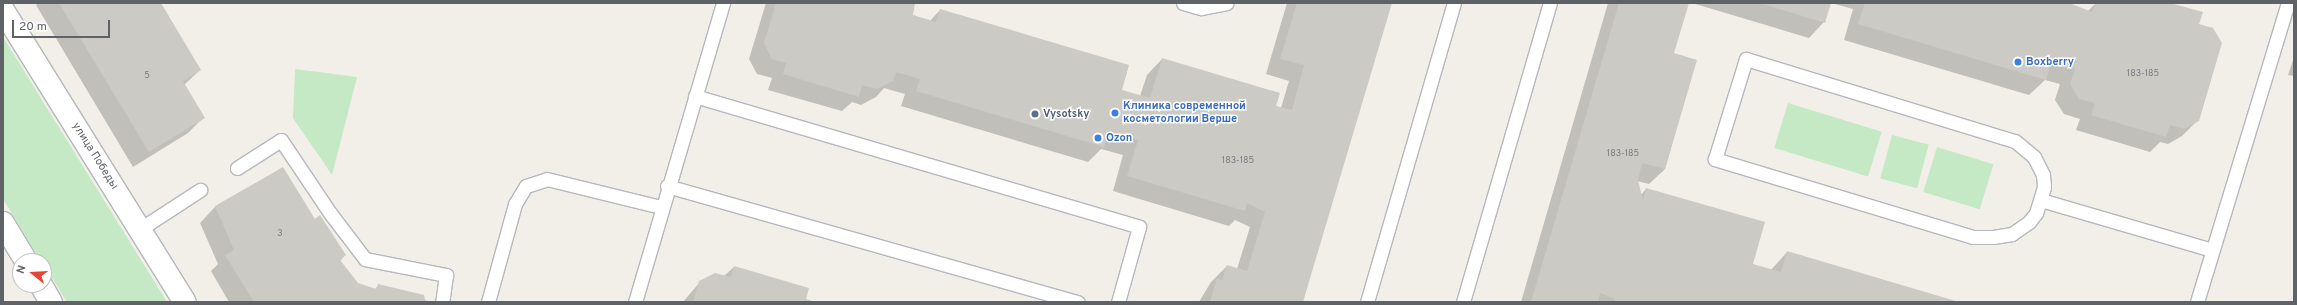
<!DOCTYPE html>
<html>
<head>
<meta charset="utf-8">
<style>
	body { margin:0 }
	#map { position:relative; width:2297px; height:305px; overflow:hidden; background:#f1efe8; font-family:Overpass,sans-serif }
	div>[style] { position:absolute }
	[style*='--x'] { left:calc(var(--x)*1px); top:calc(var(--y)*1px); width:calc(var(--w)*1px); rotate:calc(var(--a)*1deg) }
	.green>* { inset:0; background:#c5e8c5; transform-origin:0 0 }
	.shadow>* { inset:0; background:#0003 }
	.building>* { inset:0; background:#cccac5 }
	.roads { filter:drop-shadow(1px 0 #b5b8bc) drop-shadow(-1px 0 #b5b8bc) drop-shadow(0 1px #b5b8bc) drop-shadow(0 -1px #b5b8bc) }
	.service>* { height:13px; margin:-6.5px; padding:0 6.5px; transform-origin:6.5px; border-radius:6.5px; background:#fff }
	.minor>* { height:22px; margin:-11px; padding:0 11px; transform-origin:11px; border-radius:11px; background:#fff }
	.dots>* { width:11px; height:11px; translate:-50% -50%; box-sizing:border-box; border:2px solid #fff; border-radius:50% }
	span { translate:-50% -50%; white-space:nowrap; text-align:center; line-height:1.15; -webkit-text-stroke:3px #fff; paint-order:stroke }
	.number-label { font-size:9px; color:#7a7d7f }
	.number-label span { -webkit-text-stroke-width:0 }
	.shop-label { font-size:11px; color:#366cbe; font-weight:700 }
	.left { translate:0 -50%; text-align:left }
	.service-label { font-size:11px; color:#4e5e75; font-weight:700 }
	.street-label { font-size:11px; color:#5f6368 }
	.frame { position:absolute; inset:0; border:4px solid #5f6368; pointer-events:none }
	.north { position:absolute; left:12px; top:253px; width:40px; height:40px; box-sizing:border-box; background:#fff; border:1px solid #bfc1c3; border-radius:50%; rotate:288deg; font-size:11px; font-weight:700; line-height:16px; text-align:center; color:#5f6368 }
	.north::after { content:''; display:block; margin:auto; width:14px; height:18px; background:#ea4335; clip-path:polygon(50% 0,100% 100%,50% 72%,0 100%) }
	.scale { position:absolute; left:12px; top:20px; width:98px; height:18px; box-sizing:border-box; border:2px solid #5f6368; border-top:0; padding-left:5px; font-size:12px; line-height:14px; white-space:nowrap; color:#5f6368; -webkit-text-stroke:3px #fff; paint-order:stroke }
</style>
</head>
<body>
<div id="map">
	<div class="green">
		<i style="clip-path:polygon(3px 37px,167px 302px,67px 302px,44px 265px,44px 261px,41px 261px,3px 199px)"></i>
		<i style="clip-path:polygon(295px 69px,357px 77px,332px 175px,293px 118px)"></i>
		<i style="left:1788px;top:103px;width:98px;height:47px;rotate:17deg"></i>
		<i style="left:1892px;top:135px;width:38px;height:45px;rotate:15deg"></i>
		<i style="left:1937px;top:147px;width:59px;height:47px;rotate:17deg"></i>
	</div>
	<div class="shadow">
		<i style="clip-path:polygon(39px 3px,160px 3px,200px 70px,184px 85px,204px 117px,188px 133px,133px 167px,36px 5px)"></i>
		<i style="clip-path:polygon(766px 3px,914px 3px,912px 15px,930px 21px,940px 10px,1120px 90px,1140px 96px,1147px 75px,1162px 59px,1281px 108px,1289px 81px,1266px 74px,1287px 3px,1390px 3px,1301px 302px,1199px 302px,1211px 282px,1227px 266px,1237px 269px,1250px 227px,1235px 220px,1229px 226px,1113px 191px,1123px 155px,1101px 149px,1088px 162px,901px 106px,905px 94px,884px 88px,876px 97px,861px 105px,852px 102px,842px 111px,768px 90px,772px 78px,757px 74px,749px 59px)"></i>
		<i style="clip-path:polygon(1608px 3px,1688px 3px,1673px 54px,1696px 60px,1665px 169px,1649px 184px,1637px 181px,1640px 196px,1646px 189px,1752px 265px,1771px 270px,1787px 252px,1957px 302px,1521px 302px)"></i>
		<i style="clip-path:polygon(1692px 3px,1830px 3px,1824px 22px,1809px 38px)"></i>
		<i style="clip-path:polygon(1831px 3px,2068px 3px,2088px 11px,2096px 3px,2167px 3px,2198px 24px,2198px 120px,2182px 136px,2168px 144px,2160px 142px,2150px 152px,2076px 130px,2080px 119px,2064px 114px,2055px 100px,2060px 84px,2045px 80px,2029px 95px,1844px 40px,1853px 9px)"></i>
		<i style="clip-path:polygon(2294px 57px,2294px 76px,2288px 75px)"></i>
		<i style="clip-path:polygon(283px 168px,314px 220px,345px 255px,340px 261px,358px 284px,375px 289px,379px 285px,429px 302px,229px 302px,211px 271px,218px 264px,200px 223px,215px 207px)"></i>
		<i style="clip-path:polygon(734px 267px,805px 300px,813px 302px,683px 302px,700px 282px,724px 276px)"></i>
	</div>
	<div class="building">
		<i style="clip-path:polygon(59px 3px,161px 3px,201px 70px,183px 81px,205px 118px,149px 152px)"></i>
		<i style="clip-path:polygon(776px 3px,915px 3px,913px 15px,936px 22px,940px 9px,1129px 65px,1122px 90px,1150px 98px,1162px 58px,1280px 93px,1276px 106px,1292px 110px,1304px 65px,1280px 59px,1297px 3px,1392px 3px,1303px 302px,1210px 302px,1217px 278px,1222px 280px,1227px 265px,1247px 271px,1265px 212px,1247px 203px,1245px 211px,1127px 176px,1138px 140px,1109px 131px,1104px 147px,916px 91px,920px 79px,896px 72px,893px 81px,877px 89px,862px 85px,859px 97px,783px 74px,786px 63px,772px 59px,764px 43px)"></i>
		<i style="clip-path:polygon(1619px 3px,1689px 3px,1674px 53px,1697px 60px,1665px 169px,1642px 163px,1638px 180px,1643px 201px,1646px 188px,1765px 222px,1753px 264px,1781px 272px,1787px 251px,1959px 302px,1614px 302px,1615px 299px,1600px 293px,1598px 302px,1531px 302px)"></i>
		<i style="clip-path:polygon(1760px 3px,1831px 3px,1825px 23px)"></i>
		<i style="clip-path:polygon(1865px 3px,2069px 3px,2092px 12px,2096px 3px,2170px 3px,2203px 12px,2199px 24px,2213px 28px,2222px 43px,2199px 121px,2184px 129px,2170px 125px,2166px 137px,2091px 115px,2095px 103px,2079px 99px,2070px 84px,2075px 68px,2051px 62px,2046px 80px,1858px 24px)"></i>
		<i style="clip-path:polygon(283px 167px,315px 219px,320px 215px,346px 255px,340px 260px,358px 283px,376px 289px,378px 284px,424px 295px,425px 300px,431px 302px,254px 302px,225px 255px,234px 250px,215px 206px)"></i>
		<i style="clip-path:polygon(734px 266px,809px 288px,806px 299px,815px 302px,693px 302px,699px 281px,715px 273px,731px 277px)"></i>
	</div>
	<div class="roads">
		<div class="service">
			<i style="--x:1183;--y:3;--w:19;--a:16"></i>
			<i style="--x:1201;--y:8;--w:26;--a:-11"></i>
			<i style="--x:1746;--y:59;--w:281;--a:17"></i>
			<i style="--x:2015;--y:141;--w:25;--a:40"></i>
			<i style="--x:2034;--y:157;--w:20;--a:63"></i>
			<i style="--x:2043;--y:175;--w:12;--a:85"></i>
			<i style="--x:2044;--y:187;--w:27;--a:107"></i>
			<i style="--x:2036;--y:213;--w:11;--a:128"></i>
			<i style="--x:2029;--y:222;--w:21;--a:145"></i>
			<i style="--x:2012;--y:234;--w:19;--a:171"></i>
			<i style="--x:1993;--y:237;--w:20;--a:180"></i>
			<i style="--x:1973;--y:237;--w:270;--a:-163.2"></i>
			<i style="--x:1715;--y:159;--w:105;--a:-72.8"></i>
			<i style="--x:695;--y:96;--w:463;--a:16.4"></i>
			<i style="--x:1139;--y:227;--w:78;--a:105.6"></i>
			<i style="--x:237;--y:168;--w:52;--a:-32.5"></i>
			<i style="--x:281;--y:140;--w:88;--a:56.1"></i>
			<i style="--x:330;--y:213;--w:58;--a:52.7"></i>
			<i style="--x:365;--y:259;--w:83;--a:11.2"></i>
			<i style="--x:446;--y:275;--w:27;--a:98"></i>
			<i style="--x:667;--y:186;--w:427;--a:15.8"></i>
			<i style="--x:2041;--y:200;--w:178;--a:16.3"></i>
			<i style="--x:140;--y:229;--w:72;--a:-33"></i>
			<i style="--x:488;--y:302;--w:102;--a:-74.6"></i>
			<i style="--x:515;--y:204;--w:21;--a:-59"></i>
			<i style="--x:526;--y:186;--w:22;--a:-18"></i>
			<i style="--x:547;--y:179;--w:117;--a:13.8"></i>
			<i style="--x:635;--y:302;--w:312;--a:-73.6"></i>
			<i style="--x:1367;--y:302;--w:311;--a:-73.8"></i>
			<i style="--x:1463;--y:302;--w:311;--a:-73.8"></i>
			<i style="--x:2197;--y:302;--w:313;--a:-73.1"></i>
		</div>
		<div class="minor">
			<i style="--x:3;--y:10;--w:344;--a:58.1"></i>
			<i style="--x:3;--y:223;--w:44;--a:58.8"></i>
			<i style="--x:41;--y:285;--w:20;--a:60"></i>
		</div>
	</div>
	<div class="dots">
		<i style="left:2018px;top:62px;background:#3f7fe0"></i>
		<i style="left:1115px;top:113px;background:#3f7fe0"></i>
		<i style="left:1035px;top:114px;background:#5c6f8a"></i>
		<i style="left:1098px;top:138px;background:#3f7fe0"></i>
	</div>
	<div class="number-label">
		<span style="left:2143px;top:74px">183-185</span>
		<span style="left:147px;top:76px">5</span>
		<span style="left:1623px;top:154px">183-185</span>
		<span style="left:1238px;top:161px">183-185</span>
		<span style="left:280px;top:234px">3</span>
	</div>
	<div class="shop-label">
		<span class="left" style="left:2026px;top:62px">Boxberry</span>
		<span class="left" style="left:1123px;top:113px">Клиника современной<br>косметологии Верше</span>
		<span class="left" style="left:1106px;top:138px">Ozon</span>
	</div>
	<div class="service-label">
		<span class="left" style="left:1043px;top:114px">Vysotsky</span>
	</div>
	<div class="street-label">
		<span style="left:95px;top:156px;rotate:58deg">улица Победы</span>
	</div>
	<div class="frame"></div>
	<div class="north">N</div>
	<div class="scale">20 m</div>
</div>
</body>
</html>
